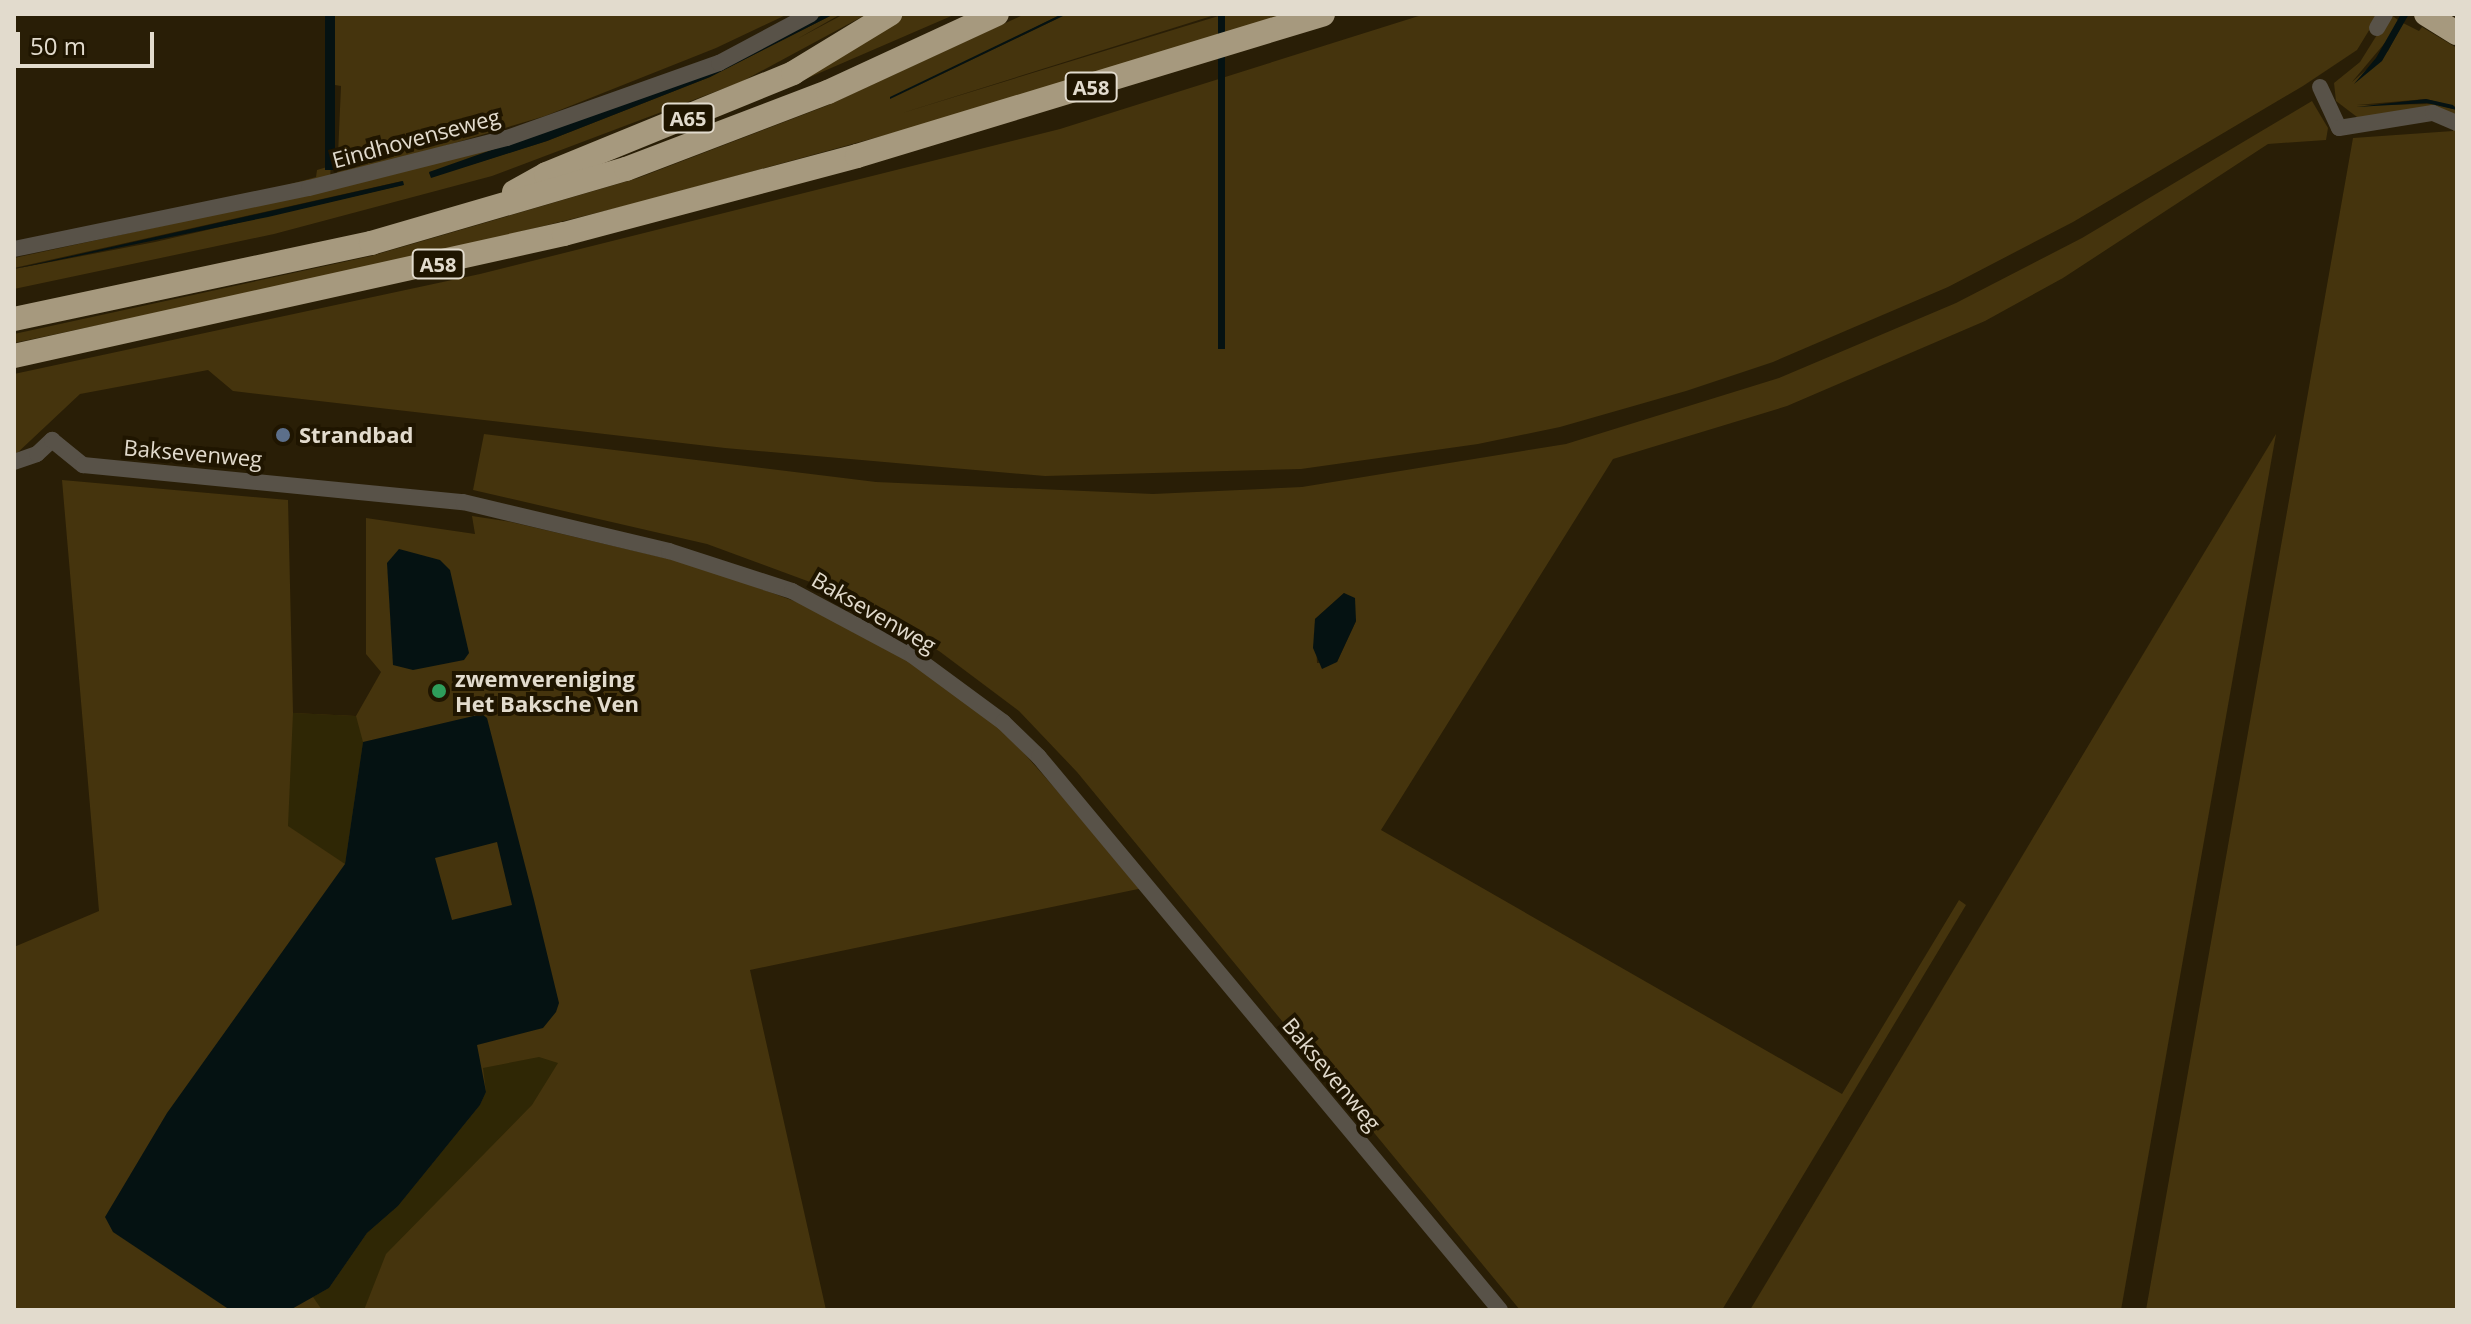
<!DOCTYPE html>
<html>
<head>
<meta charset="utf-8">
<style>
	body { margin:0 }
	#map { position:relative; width:2471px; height:1324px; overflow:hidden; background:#291e06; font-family:"Open Sans",sans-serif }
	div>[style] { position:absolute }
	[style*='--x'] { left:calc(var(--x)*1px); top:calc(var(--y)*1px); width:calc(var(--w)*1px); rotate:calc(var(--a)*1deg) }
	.green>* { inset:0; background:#45340d }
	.sand>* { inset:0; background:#2f2705 }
	.water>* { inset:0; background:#051212; transform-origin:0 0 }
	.minor>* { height:16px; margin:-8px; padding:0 8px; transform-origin:8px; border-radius:8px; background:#585248 }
	.motorway>* { height:24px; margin:-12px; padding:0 12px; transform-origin:12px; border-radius:12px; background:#a6997e }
	.dots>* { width:22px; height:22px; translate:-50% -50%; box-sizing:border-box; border:4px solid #1f1500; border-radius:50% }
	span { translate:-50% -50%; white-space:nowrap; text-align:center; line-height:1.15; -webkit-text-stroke:8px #1f1500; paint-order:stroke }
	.shield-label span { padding:2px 6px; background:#1f1500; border:2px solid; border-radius:6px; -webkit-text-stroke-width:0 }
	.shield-label { font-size:20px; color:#e2dbcd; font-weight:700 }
	.street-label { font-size:22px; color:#e2dbcd }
	.poi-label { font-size:22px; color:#e2dbcd; font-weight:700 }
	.left { translate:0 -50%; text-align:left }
	.frame { position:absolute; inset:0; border:16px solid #e2dbcd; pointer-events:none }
	.scale { position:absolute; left:16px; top:32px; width:138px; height:36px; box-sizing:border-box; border:4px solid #e2dbcd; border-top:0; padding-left:10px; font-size:24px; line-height:28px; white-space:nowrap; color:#e2dbcd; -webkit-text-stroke:6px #1f1500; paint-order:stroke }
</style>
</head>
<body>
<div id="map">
	<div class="green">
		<i style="clip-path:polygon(335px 14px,788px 14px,716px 48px,545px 116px,337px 178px,341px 86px,335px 85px,330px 180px,269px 190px,316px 177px,317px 170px,327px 167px)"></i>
		<i style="clip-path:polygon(806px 14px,825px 14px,700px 77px,429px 173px,431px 177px,547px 141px,710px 77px,834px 14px,841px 14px,797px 39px,844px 14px,867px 14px,741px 82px,492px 176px,274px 234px,14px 289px,14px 269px,155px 242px,403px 185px,402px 181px,14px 268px,14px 258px,341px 187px,697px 66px)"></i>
		<i style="clip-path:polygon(904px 14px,956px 14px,764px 97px,886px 27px)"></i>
		<i style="clip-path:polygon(1025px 14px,1062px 14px,890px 99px,1067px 14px,1218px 14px,899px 114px,1225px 14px,1288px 14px,955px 116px,637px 203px,410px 259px,14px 343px,14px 334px,371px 256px,638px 178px,826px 106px)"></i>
		<i style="clip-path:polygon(1425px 14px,2379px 14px,2357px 50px,2303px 86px,2073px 222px,1948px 287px,1773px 362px,1686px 391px,1560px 427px,1478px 444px,1301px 469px,1045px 476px,725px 448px,233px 391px,208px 370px,80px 394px,14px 456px,14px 374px,480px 274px,1060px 129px)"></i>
		<i style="clip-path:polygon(2390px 14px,2398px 20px,2389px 38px,2352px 82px,2388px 51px,2403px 23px,2419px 31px,2422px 27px,2457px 48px,2457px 107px,2426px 99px,2357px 105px,2435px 104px,2457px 110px,2457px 116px,2357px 117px,2336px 101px,2334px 83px,2360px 62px)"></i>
		<i style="clip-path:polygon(evenodd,2312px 101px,2328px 128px,2326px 140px,2268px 144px,2063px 278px,1985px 321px,1787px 406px,1613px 459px,1381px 830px,1842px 1094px,1959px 900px,1966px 905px,1722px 1310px,1520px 1310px,1077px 772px,1019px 711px,939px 651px,810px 582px,707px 544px,473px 490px,484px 434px,876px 482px,1153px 494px,1302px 487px,1566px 444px,1779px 378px,1956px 303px,2082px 238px,2312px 101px,1344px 593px,1356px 621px,1337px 662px,1317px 663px,1315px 619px,1344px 593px)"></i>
		<i style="clip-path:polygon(2453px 125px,2457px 126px,2457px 1310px,2146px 1310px,2353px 138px,2453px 131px)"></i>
		<i style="clip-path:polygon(2276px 434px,2121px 1310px,1750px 1310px,2172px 606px)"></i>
		<i style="clip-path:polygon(62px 480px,288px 500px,293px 713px,356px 716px,381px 672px,366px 654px,366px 518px,475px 534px,472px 516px,511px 522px,699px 566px,805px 605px,907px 659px,1000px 726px,1143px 888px,750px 970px,826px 1310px,14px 1310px,14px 947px,99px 911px)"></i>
	</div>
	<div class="sand">
		<i style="clip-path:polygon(293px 713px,356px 716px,363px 742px,345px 864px,288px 826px)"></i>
		<i style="clip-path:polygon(539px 1057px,558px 1063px,532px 1105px,386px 1254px,364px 1310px,322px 1310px,313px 1297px,329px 1288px,367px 1233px,398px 1206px,480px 1105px,486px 1092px,483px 1068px)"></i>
	</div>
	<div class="water">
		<i style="left:325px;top:14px;width:10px;height:156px"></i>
		<i style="clip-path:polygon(825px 14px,834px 14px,710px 77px,547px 141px,431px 178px,429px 172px,700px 77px)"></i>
		<i style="clip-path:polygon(1062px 14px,1067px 14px,890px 99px,890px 97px)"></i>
		<i style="left:1218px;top:14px;width:7px;height:335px"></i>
		<i style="clip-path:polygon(2401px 14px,2409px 14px,2382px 61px,2354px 84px,2376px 58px)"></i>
		<i style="clip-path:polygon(2426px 99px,2453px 105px,2457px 110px,2427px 103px,2356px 107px)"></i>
		<i style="clip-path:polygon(403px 181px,404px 185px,268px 217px,14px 269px)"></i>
		<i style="clip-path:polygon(399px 549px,440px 560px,450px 570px,469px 653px,464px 660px,413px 670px,393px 665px,387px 563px)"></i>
		<i style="clip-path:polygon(1344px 593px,1355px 598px,1356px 621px,1337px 662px,1322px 669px,1313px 648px,1315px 619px)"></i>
		<i style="clip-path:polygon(evenodd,482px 714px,487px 718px,534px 900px,559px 1003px,556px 1012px,543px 1028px,477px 1045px,486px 1092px,480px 1105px,398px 1206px,367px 1233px,329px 1288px,290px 1310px,230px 1310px,113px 1232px,105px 1217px,167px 1113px,345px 864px,363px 742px,482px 714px,497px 842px,512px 905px,452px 920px,435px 858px,497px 842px)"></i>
	</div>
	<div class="minor">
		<i style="--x:2377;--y:28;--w:16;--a:-60"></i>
		<i style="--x:2320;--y:87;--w:45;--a:65.1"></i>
		<i style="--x:2339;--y:128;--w:95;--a:-9.1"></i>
		<i style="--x:2433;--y:113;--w:26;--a:23"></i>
		<i style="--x:14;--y:249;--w:301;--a:-11.7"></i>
		<i style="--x:309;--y:188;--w:204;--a:-14.2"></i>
		<i style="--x:507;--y:138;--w:225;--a:-19.5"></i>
		<i style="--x:719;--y:63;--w:104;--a:-28"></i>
		<i style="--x:14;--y:462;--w:24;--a:-19"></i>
		<i style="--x:37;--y:454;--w:21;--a:-43"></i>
		<i style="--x:52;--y:440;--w:40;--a:39"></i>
		<i style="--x:83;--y:465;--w:382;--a:5.6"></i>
		<i style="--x:463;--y:502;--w:212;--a:13.4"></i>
		<i style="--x:669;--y:551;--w:129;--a:18"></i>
		<i style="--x:792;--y:591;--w:136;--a:28.1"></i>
		<i style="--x:912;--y:655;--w:113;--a:36.4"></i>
		<i style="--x:1003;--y:722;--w:50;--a:44.2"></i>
		<i style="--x:1039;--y:757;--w:720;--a:50.18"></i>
	</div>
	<div class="motorway">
		<i style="--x:2426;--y:14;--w:36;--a:32"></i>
		<i style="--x:514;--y:192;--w:37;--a:-29"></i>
		<i style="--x:546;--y:174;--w:267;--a:-22.2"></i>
		<i style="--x:793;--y:73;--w:114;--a:-31.3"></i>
		<i style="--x:14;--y:319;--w:365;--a:-12"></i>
		<i style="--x:371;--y:243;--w:266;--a:-16.2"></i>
		<i style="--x:626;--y:169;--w:216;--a:-20.9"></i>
		<i style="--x:828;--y:92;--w:186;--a:-24.8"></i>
		<i style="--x:14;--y:356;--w:563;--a:-12.51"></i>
		<i style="--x:564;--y:234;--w:303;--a:-14.9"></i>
		<i style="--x:857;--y:156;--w:487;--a:-16.9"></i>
	</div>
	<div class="dots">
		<i style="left:283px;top:435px;background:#5c6f8a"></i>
		<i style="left:439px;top:691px;background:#2e9e5b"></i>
	</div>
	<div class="shield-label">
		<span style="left:1091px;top:87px">A58</span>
		<span style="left:688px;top:118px">A65</span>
		<span style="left:438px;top:264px">A58</span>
	</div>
	<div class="street-label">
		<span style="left:416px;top:138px;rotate:-15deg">Eindhovenseweg</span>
		<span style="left:193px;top:453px;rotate:5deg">Baksevenweg</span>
		<span style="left:874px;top:612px;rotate:30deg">Baksevenweg</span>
		<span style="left:1332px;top:1074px;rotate:50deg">Baksevenweg</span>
	</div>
	<div class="poi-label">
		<span class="left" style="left:299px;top:435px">Strandbad</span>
		<span class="left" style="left:455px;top:691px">zwemvereniging<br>Het Baksche Ven</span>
	</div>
	<div class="frame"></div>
	<div class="scale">50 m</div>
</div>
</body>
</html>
